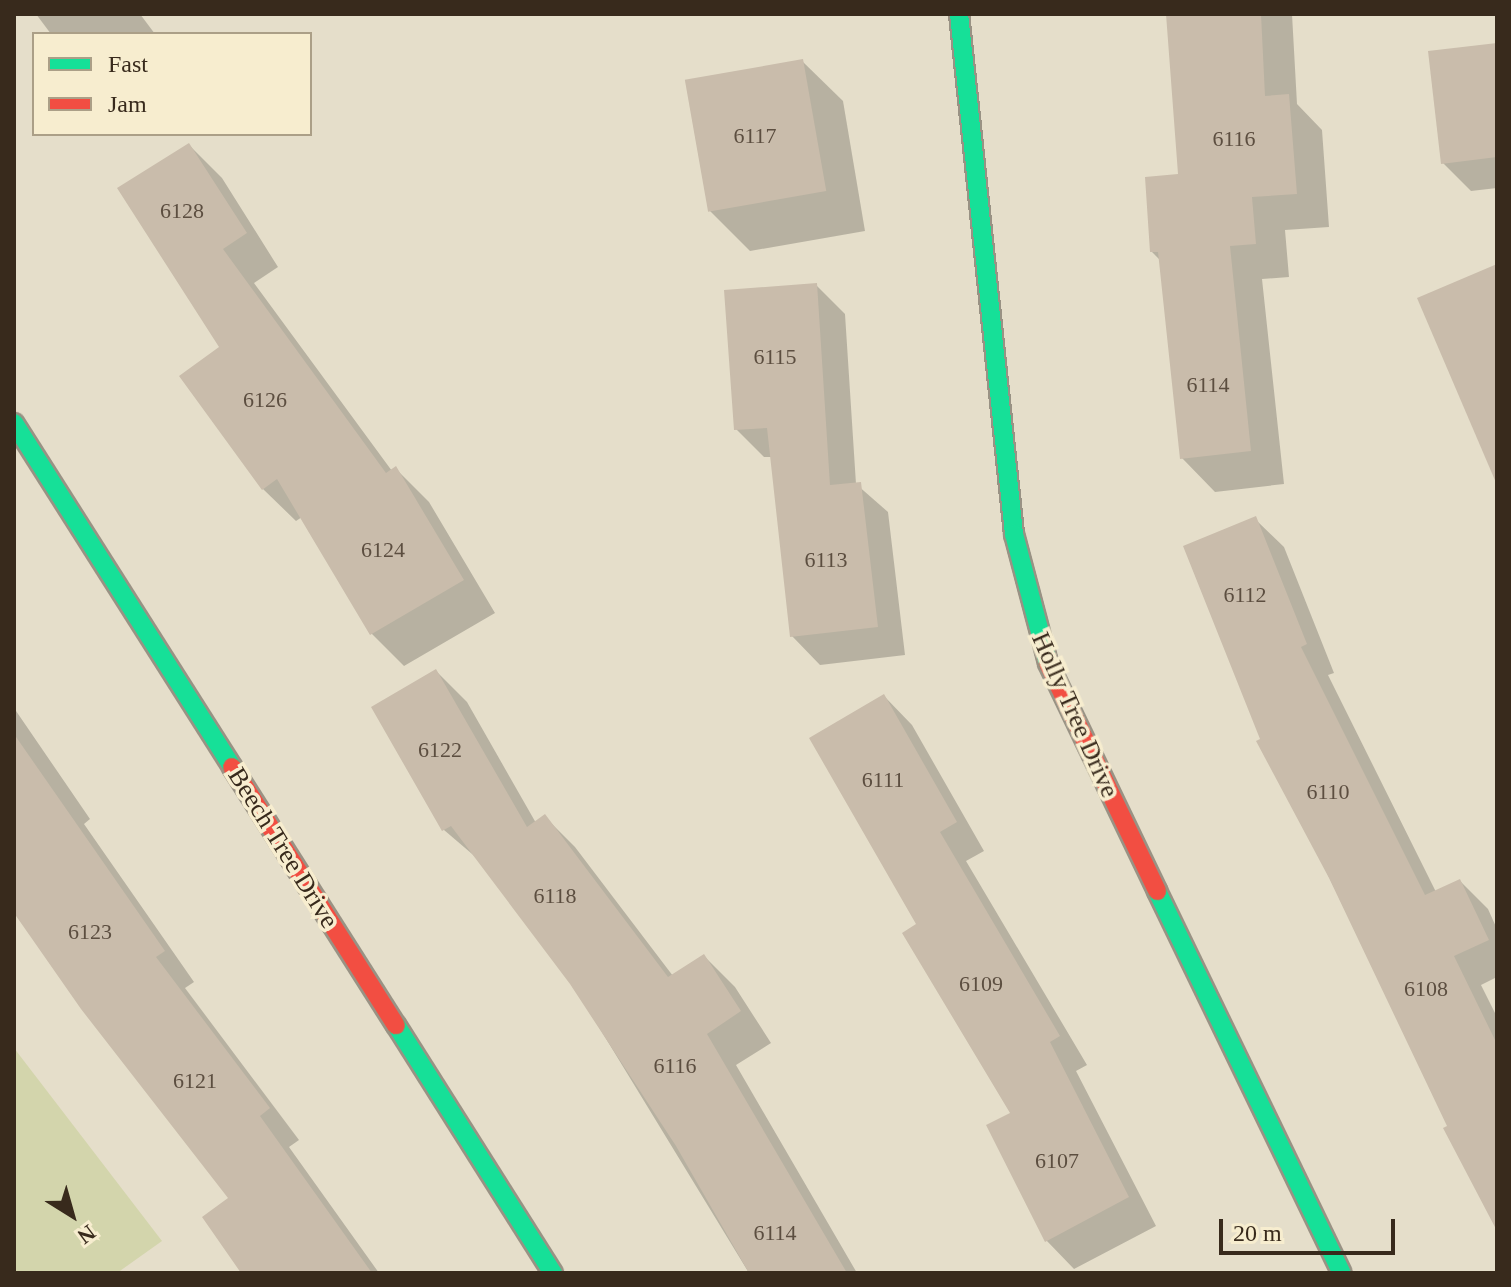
<!DOCTYPE html>
<html>
<head>
<meta charset="utf-8">
<style>
	body { margin:0 }
	#map { position:relative; width:1511px; height:1287px; overflow:hidden; background:#e5deca; font-family:Georgia,serif }
	div>[style] { position:absolute }
	[style*='--x'] { left:calc(var(--x)*1px); top:calc(var(--y)*1px); width:calc(var(--w)*1px); rotate:calc(var(--a)*1deg) }
	.green>* { inset:0; background:#d3d5ac }
	.shadow>* { inset:0; background:#0003 }
	.building>* { inset:0; background:#c9bcab; transform-origin:0 0 }
	.roads { filter:drop-shadow(2px 0 #999284) drop-shadow(-2px 0 #999284) drop-shadow(0 2px #999284) drop-shadow(0 -2px #999284) }
	.fast>* { height:18px; margin:-9px; padding:0 9px; transform-origin:9px; border-radius:9px; background:#16e098 }
	.jam>* { height:18px; margin:-9px; padding:0 9px; transform-origin:9px; border-radius:9px; background:#f24e42 }
	span { translate:-50% -50%; white-space:nowrap; text-align:center; line-height:1.15; -webkit-text-stroke:7px #f7edcf; paint-order:stroke }
	.number-label { font-size:22px; color:#5c4e40 }
	.number-label span { -webkit-text-stroke-width:0 }
	.street-label { font-size:26px; color:#382a1c }
	.frame { position:absolute; inset:0; border:16px solid #382a1c; pointer-events:none }
	.legend { position:absolute; left:32px; top:32px; width:280px; height:104px; box-sizing:border-box; background:#f7edcf; border:2px solid #ab9f87; margin:0; padding:10px 14px; list-style:none; font-size:24px; color:#382a1c }
	.legend li { display:flex; align-items:center; gap:16px; height:40px }
	.legend b { width:40px; border:2px solid #ab9f87 }
	.north { position:absolute; left:32px; top:1175px; width:80px; height:80px; -webkit-text-stroke:6px #f7edcf; paint-order:stroke; rotate:143deg; font-size:22px; font-weight:700; line-height:32px; text-align:center; color:#382a1c }
	.north::after { content:''; display:block; margin:auto; width:28px; height:36px; background:#382a1c; clip-path:polygon(50% 0,100% 100%,50% 72%,0 100%) }
	.scale { position:absolute; left:1219px; top:1219px; width:176px; height:36px; box-sizing:border-box; border:4px solid #382a1c; border-top:0; padding-left:10px; font-size:24px; line-height:28px; white-space:nowrap; color:#382a1c; -webkit-text-stroke:6px #f7edcf; paint-order:stroke }
</style>
</head>
<body>
<div id="map">
	<div class="green">
		<i style="clip-path:polygon(14px 1048px,162px 1241px,117px 1273px,14px 1273px)"></i>
	</div>
	<div class="shadow">
		<i style="clip-path:polygon(36px 14px,140px 14px,155px 34px,51px 34px)"></i>
		<i style="clip-path:polygon(1167px 14px,1292px 14px,1297px 104px,1322px 130px,1329px 227px,1285px 230px,1289px 277px,1262px 279px,1284px 484px,1215px 492px,1182px 458px,1161px 261px,1152px 252px,1180px 176px)"></i>
		<i style="clip-path:polygon(1497px 45px,1497px 188px,1471px 191px,1443px 163px)"></i>
		<i style="clip-path:polygon(802px 61px,843px 101px,865px 231px,750px 251px,710px 211px)"></i>
		<i style="clip-path:polygon(189px 145px,222px 178px,278px 267px,254px 283px,392px 471px,396px 469px,429px 502px,495px 613px,404px 666px,371px 633px,302px 517px,296px 521px,263px 489px,221px 347px)"></i>
		<i style="clip-path:polygon(816px 285px,845px 314px,856px 484px,888px 512px,905px 655px,820px 665px,792px 636px,772px 457px,764px 457px,736px 429px)"></i>
		<i style="clip-path:polygon(1255px 519px,1284px 547px,1334px 673px,1328px 675px,1436px 892px,1460px 881px,1488px 909px,1497px 929px,1497px 977px,1481px 985px,1497px 1017px,1497px 1225px,1263px 740px)"></i>
		<i style="clip-path:polygon(436px 671px,467px 702px,536px 823px,544px 816px,575px 847px,673px 976px,704px 956px,735px 987px,771px 1043px,736px 1065px,857px 1273px,749px 1273px,572px 983px,478px 859px,444px 830px)"></i>
		<i style="clip-path:polygon(884px 696px,912px 725px,984px 851px,966px 861px,1087px 1065px,1076px 1071px,1156px 1226px,1074px 1269px,1046px 1240px,1012px 1114px,919px 925px)"></i>
		<i style="clip-path:polygon(14px 708px,90px 819px,84px 824px,194px 982px,185px 988px,299px 1140px,289px 1147px,379px 1273px,244px 1273px,231px 1198px,14px 908px)"></i>
	</div>
	<div class="building">
		<i style="clip-path:polygon(1166px 14px,1261px 14px,1265px 96px,1289px 94px,1297px 194px,1252px 197px,1256px 244px,1230px 246px,1251px 451px,1180px 459px,1158px 252px,1150px 252px,1145px 177px,1178px 174px)"></i>
		<i style="clip-path:polygon(1497px 43px,1497px 157px,1441px 164px,1428px 51px)"></i>
		<i style="left:803px;top:59px;width:134px;height:120px;rotate:80deg"></i>
		<i style="clip-path:polygon(189px 143px,247px 233px,223px 249px,386px 473px,396px 466px,464px 580px,370px 635px,277px 479px,262px 490px,179px 376px,219px 347px,117px 188px)"></i>
		<i style="clip-path:polygon(1497px 264px,1497px 485px,1417px 298px)"></i>
		<i style="clip-path:polygon(817px 283px,830px 485px,861px 482px,878px 627px,790px 637px,767px 428px,734px 430px,724px 290px)"></i>
		<i style="clip-path:polygon(1256px 516px,1307px 644px,1301px 647px,1425px 895px,1460px 879px,1489px 940px,1454px 956px,1497px 1044px,1497px 1231px,1443px 1128px,1447px 1126px,1329px 878px,1256px 741px,1260px 739px,1183px 546px)"></i>
		<i style="clip-path:polygon(436px 669px,527px 827px,545px 814px,668px 977px,704px 954px,741px 1011px,707px 1034px,847px 1273px,749px 1273px,676px 1146px,570px 984px,451px 826px,442px 831px,371px 707px)"></i>
		<i style="clip-path:polygon(884px 694px,957px 822px,940px 832px,1060px 1036px,1050px 1042px,1129px 1197px,1045px 1242px,986px 1125px,1010px 1113px,902px 933px,916px 924px,809px 738px)"></i>
		<i style="clip-path:polygon(14px 734px,165px 951px,156px 957px,270px 1108px,260px 1116px,372px 1273px,241px 1273px,202px 1217px,228px 1198px,81px 1009px,14px 913px)"></i>
	</div>
	<div class="roads">
		<div class="fast">
			<i style="--x:959;--y:14;--w:523;--a:83.96"></i>
			<i style="--x:1014;--y:534;--w:133;--a:75.2"></i>
			<i style="--x:14;--y:423;--w:407;--a:57.6"></i>
			<i style="--x:1157;--y:891;--w:424;--a:64.2"></i>
			<i style="--x:396;--y:1025;--w:294;--a:57.7"></i>
		</div>
		<div class="jam">
			<i style="--x:1048;--y:663;--w:253;--a:64.4"></i>
			<i style="--x:232;--y:767;--w:306;--a:57.6"></i>
		</div>
	</div>
	<div class="number-label">
		<span style="left:755px;top:136px">6117</span>
		<span style="left:1234px;top:139px">6116</span>
		<span style="left:182px;top:211px">6128</span>
		<span style="left:775px;top:357px">6115</span>
		<span style="left:1208px;top:385px">6114</span>
		<span style="left:265px;top:400px">6126</span>
		<span style="left:383px;top:550px">6124</span>
		<span style="left:826px;top:560px">6113</span>
		<span style="left:1245px;top:595px">6112</span>
		<span style="left:440px;top:750px">6122</span>
		<span style="left:883px;top:780px">6111</span>
		<span style="left:1328px;top:792px">6110</span>
		<span style="left:555px;top:896px">6118</span>
		<span style="left:90px;top:932px">6123</span>
		<span style="left:981px;top:984px">6109</span>
		<span style="left:1426px;top:989px">6108</span>
		<span style="left:675px;top:1066px">6116</span>
		<span style="left:195px;top:1081px">6121</span>
		<span style="left:1057px;top:1161px">6107</span>
		<span style="left:775px;top:1233px">6114</span>
	</div>
	<div class="street-label">
		<span style="left:1075px;top:715px;rotate:66deg">Holly Tree Drive</span>
		<span style="left:283px;top:848px;rotate:58deg">Beech Tree Drive</span>
	</div>
	<div class="frame"></div>
	<ul class="legend">
	<li><b style="height:10px;background:#16e098"></b>Fast</li>
	<li><b style="height:10px;background:#f24e42"></b>Jam</li>
	</ul>
	<div class="north">N</div>
	<div class="scale">20 m</div>
</div>
</body>
</html>
